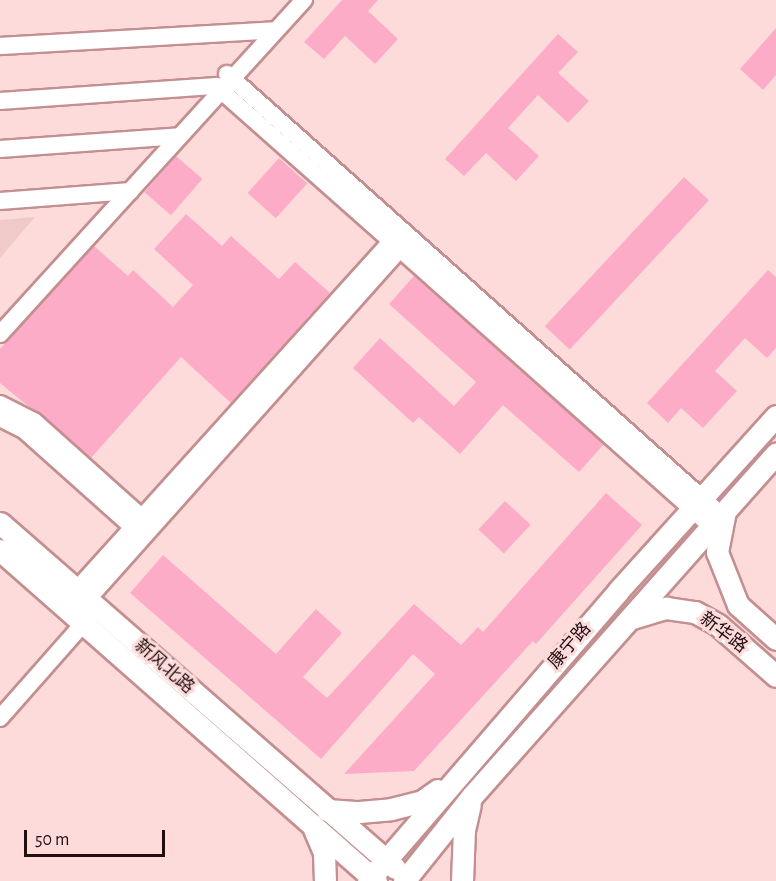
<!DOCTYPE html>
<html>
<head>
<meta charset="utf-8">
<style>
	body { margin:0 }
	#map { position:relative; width:776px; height:881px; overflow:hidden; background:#fedbdb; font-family:"Alegreya Sans","Noto Sans SC",sans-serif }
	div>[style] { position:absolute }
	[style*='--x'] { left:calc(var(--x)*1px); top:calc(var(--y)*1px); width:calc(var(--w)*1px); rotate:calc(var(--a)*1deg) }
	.built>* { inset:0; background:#f0c9c9 }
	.building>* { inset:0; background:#fdacc8; transform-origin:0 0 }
	.roads { filter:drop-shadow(2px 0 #c48f90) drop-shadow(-2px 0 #c48f90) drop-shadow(0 2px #c48f90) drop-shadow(0 -2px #c48f90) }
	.minor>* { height:16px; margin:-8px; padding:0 8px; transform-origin:8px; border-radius:8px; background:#fff }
	.tertiary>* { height:21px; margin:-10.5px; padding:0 10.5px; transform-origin:10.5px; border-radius:10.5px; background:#fff }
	span { translate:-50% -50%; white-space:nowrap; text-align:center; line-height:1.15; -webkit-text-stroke:6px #fedbdb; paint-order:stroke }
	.street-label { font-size:18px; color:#210e0f }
	.scale { position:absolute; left:24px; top:830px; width:141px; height:27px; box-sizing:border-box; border:3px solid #210e0f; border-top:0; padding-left:8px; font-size:18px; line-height:21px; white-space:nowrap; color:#210e0f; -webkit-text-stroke:4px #fedbdb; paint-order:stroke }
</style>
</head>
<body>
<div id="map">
	<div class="built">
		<i style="clip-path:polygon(35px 217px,0 258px,0 220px)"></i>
	</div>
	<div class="building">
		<i style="clip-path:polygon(342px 0,378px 0,368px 11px,398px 39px,375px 64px,345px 36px,324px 59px,304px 42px)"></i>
		<i style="clip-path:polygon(776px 28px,776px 75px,763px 90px,740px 69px)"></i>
		<i style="clip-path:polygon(558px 34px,578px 52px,558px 73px,589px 101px,568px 123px,538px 95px,508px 128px,539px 156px,516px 181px,486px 153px,464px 176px,445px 159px)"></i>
		<i style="left:176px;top:156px;width:35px;height:48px;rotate:41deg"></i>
		<i style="left:279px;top:158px;width:38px;height:47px;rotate:42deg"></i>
		<i style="left:684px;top:177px;width:34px;height:204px;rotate:43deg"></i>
		<i style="clip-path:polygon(186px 214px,222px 246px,231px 236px,279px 279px,295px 262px,330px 293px,231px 403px,181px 357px,91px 458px,0 383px,0 349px,94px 246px,128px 276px,133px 270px,173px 307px,193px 285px,154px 249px)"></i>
		<i style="clip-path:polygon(768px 270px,776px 277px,776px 348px,767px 358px,745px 338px,715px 371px,737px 391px,703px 428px,681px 408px,668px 423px,647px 403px)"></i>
		<i style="clip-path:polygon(414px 276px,604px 444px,579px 472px,503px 405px,460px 454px,419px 417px,413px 423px,353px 368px,380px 338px,454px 406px,476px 382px,389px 304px)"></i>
		<i style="clip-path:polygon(606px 493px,642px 525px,536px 644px,533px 641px,414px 771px,344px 774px,435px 674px,413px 654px,321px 759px,130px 593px,163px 555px,276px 654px,316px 609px,342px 633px,303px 677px,327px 698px,414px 604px,461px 645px,478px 627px,483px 632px)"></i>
		<i style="left:505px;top:501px;width:35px;height:39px;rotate:43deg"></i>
	</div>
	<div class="roads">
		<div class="minor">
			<i style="--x:0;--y:46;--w:276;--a:-3.3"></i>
			<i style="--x:227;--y:74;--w:662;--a:41.76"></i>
			<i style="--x:0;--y:101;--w:217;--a:-4"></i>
			<i style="--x:216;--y:86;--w:244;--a:41.5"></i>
			<i style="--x:0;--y:149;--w:180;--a:-4.1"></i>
			<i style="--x:0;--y:201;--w:131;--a:-4.4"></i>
			<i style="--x:0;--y:334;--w:452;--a:-47.7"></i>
			<i style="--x:0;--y:404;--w:38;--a:27"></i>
			<i style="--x:34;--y:421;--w:154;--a:41.8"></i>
			<i style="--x:0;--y:418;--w:28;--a:27"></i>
			<i style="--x:25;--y:431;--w:154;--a:41.8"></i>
			<i style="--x:69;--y:598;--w:496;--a:-47.9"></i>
			<i style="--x:80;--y:608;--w:481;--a:-48.3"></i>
			<i style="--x:400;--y:249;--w:416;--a:41.7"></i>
			<i style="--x:0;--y:718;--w:136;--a:-48.6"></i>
		</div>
		<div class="tertiary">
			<i style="--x:725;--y:511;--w:42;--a:101"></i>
			<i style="--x:717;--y:552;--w:57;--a:68.4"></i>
			<i style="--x:738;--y:605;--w:51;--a:41.8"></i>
			<i style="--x:0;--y:523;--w:524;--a:41.13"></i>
			<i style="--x:0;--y:550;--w:501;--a:41.36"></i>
			<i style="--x:629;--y:619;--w:39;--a:-17"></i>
			<i style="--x:666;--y:608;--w:29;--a:8"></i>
			<i style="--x:695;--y:612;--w:26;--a:29"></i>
			<i style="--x:718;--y:625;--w:77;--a:41.3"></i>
			<i style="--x:327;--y:810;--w:32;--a:4"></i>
			<i style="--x:359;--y:812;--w:32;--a:-5"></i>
			<i style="--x:391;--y:809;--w:32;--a:-14"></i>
			<i style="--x:422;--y:801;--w:19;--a:-35"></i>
			<i style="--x:314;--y:829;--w:26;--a:67"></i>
			<i style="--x:324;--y:853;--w:28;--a:88"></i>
			<i style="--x:368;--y:881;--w:383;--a:-49.2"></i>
			<i style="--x:618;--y:591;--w:236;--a:-47.9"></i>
			<i style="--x:404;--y:881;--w:109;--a:-51.3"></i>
			<i style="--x:472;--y:796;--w:458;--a:-48.4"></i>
			<i style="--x:462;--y:881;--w:51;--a:-87.8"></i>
			<i style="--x:464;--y:830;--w:26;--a:-77"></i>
		</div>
	</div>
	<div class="street-label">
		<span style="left:723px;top:633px;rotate:37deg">新华路</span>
		<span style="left:570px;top:646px;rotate:-49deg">康宁路</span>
		<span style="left:164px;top:667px;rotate:41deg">新风北路</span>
	</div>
	<div class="scale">50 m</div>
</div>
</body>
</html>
